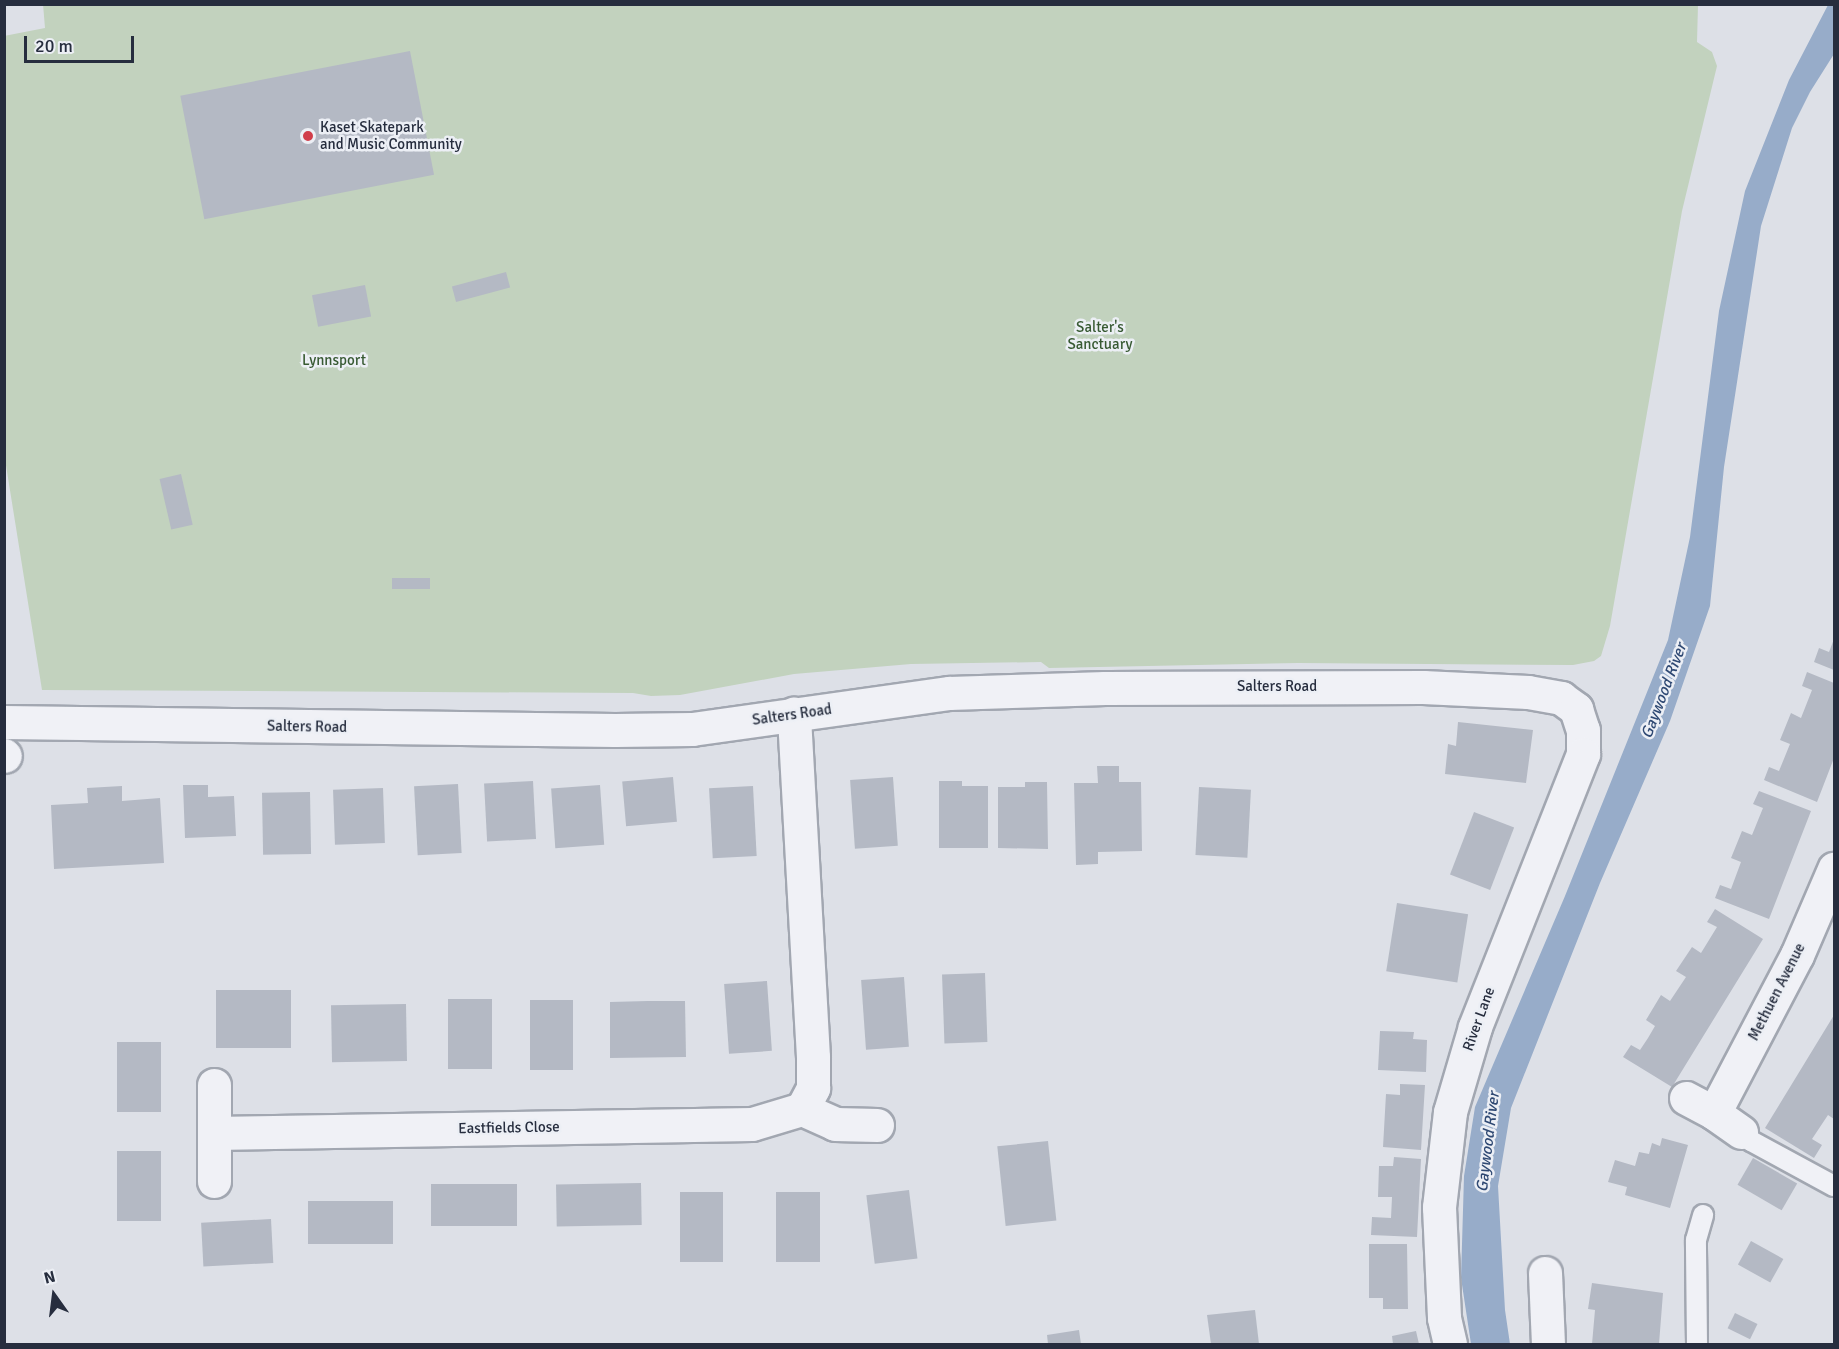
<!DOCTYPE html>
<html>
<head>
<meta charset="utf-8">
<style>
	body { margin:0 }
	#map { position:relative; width:1839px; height:1349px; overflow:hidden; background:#dde0e7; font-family:Signika,sans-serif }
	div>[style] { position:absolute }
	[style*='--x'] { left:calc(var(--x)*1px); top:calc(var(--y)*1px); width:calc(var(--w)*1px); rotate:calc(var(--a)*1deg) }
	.green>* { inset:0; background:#c2d2be }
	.water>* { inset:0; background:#97acc9 }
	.building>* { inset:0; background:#b4b9c4; transform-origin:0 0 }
	.roads { filter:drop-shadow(2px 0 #a2a7b1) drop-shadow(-2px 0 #a2a7b1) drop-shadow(0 2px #a2a7b1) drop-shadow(0 -2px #a2a7b1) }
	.service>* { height:20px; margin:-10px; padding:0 10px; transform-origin:10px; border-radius:10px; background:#f0f1f6 }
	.minor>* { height:33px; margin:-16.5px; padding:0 16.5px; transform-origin:16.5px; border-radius:16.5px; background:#f0f1f6 }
	.dots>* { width:16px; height:16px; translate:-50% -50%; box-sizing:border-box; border:3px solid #eceff5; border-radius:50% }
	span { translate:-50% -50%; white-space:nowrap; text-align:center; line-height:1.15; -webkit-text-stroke:5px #eceff5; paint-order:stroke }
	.poi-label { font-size:15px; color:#262d3e }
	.left { translate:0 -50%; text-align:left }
	.park-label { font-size:15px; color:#385a33 }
	.street-label { font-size:15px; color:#262d3e }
	.water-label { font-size:16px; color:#2f4973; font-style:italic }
	.frame { position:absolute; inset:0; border:6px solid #262d3e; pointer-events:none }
	.north { position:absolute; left:24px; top:1265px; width:60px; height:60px; -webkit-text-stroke:4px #eceff5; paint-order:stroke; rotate:346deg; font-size:16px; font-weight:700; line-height:24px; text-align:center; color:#262d3e }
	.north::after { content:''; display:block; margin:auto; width:21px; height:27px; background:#262d3e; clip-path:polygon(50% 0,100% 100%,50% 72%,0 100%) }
	.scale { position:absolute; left:24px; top:36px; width:110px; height:27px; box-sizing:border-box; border:3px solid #262d3e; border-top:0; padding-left:8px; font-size:18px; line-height:21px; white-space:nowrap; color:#262d3e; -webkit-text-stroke:4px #eceff5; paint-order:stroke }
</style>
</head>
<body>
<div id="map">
	<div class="green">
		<i style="clip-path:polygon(43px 4px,1698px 5px,1697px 42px,1712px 52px,1717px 66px,1682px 211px,1610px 626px,1601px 656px,1594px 661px,1573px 665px,1298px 663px,1049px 668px,1041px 662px,911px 664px,794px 674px,680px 695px,651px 696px,633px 693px,42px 690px,5px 459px,4px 36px,45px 28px)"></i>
	</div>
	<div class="water">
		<i style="clip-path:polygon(1828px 5px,1834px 5px,1834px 54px,1810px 92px,1792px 128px,1761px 226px,1724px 467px,1710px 606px,1670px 721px,1600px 883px,1511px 1108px,1498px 1186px,1505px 1310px,1510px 1344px,1471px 1344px,1461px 1278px,1464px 1176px,1475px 1107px,1565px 896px,1668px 640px,1690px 537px,1719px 311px,1745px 191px,1789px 80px)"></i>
	</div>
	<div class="building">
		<i style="left:410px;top:51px;width:126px;height:234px;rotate:79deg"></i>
		<i style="left:506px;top:272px;width:16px;height:56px;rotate:75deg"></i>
		<i style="left:365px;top:285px;width:32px;height:54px;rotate:79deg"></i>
		<i style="left:181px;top:474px;width:52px;height:22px;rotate:77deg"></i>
		<i style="left:392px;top:578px;width:38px;height:11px"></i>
		<i style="clip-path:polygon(1834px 639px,1834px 670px,1814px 662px,1819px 648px,1829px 652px)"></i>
		<i style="clip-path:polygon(1807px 672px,1834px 683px,1834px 758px,1817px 802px,1764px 780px,1769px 767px,1779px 771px,1790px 744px,1780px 740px,1791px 713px,1801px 718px,1812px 690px,1802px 686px)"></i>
		<i style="clip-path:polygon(1458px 722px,1533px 730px,1526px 783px,1445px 774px,1448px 744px,1456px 746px)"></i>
		<i style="clip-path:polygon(1097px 766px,1119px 766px,1119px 782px,1141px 782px,1142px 851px,1098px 852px,1098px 864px,1076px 865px,1074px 783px,1098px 783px)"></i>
		<i style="left:673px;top:777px;width:45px;height:51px;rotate:85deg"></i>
		<i style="left:893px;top:777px;width:69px;height:43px;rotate:86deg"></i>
		<i style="left:533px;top:781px;width:58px;height:49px;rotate:87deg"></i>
		<i style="clip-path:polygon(939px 781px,962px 781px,962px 786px,988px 786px,988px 848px,939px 848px)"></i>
		<i style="clip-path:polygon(1025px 782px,1047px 782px,1048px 849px,998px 848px,998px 787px,1025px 787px)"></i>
		<i style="left:458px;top:784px;width:69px;height:44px;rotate:87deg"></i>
		<i style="clip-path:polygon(183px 785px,208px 785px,208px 797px,234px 796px,236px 836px,185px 838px)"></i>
		<i style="left:600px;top:785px;width:60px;height:49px;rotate:86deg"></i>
		<i style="clip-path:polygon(122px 786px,122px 801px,160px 798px,164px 863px,54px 869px,51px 805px,88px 803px,87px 788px)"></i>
		<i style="left:753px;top:786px;width:70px;height:44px;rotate:87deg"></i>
		<i style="left:1199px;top:787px;width:52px;height:68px;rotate:3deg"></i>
		<i style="left:383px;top:788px;width:55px;height:50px;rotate:88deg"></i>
		<i style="clip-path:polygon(1759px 791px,1811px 811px,1769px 919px,1715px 898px,1720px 885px,1731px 889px,1741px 862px,1731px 858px,1742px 831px,1752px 835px,1763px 808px,1753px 804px)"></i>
		<i style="left:310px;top:792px;width:62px;height:48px;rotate:89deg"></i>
		<i style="left:1474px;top:812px;width:43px;height:67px;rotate:21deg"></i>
		<i style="left:1397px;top:903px;width:72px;height:69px;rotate:9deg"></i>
		<i style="clip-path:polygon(1715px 909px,1763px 939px,1672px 1087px,1623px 1057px,1631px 1045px,1640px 1050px,1648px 1038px,1655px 1026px,1646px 1020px,1661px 995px,1670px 1001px,1686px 977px,1676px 971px,1692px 947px,1701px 953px,1717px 927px,1707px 922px)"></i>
		<i style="left:985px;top:973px;width:69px;height:43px;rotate:88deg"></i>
		<i style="left:904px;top:977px;width:70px;height:43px;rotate:86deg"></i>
		<i style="left:767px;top:981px;width:70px;height:43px;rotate:86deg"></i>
		<i style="left:216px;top:990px;width:75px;height:58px"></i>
		<i style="left:492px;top:999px;width:70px;height:44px;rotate:90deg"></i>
		<i style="left:530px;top:1000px;width:43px;height:70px"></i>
		<i style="clip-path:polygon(648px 1001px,685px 1001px,686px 1057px,610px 1058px,610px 1002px)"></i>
		<i style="left:406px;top:1004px;width:57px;height:75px;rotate:89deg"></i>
		<i style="clip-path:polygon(1834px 1015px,1834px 1119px,1828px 1115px,1812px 1139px,1822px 1145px,1814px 1158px,1765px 1128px)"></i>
		<i style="clip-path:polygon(1380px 1031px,1414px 1032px,1413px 1039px,1427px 1040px,1426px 1072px,1378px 1070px)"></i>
		<i style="left:117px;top:1042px;width:44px;height:70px"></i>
		<i style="clip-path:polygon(1400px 1084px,1425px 1085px,1421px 1150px,1383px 1147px,1386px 1094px,1400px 1095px)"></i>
		<i style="clip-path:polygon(1662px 1138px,1688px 1145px,1670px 1208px,1625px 1195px,1627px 1187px,1608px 1182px,1615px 1160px,1635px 1166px,1639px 1152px,1649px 1154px,1652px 1143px,1660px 1146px)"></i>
		<i style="left:1048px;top:1141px;width:80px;height:51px;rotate:84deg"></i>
		<i style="left:117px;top:1151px;width:44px;height:70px"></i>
		<i style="clip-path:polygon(1394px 1157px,1421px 1159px,1417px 1237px,1371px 1235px,1372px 1217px,1391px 1218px,1392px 1197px,1378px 1197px,1379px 1166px,1393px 1166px)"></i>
		<i style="left:1753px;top:1158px;width:51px;height:31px;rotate:30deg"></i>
		<i style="left:641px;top:1183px;width:42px;height:85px;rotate:89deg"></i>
		<i style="left:517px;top:1184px;width:42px;height:86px;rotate:90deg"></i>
		<i style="left:909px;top:1190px;width:69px;height:43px;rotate:83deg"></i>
		<i style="left:680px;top:1192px;width:43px;height:70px"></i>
		<i style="left:820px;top:1192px;width:70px;height:44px;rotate:90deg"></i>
		<i style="left:393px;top:1201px;width:43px;height:85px;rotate:90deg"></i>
		<i style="left:271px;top:1219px;width:44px;height:70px;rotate:87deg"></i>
		<i style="left:1751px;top:1241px;width:37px;height:27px;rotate:29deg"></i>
		<i style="clip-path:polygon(1369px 1244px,1407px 1244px,1408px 1309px,1383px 1309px,1383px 1298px,1369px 1298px)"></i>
		<i style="clip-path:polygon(1592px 1283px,1663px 1293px,1659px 1344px,1592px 1344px,1595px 1310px,1588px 1309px)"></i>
		<i style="clip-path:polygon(1255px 1310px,1259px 1344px,1211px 1344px,1207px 1315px)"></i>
		<i style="left:1735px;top:1313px;width:25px;height:17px;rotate:26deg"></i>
		<i style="clip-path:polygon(1079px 1330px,1081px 1344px,1048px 1344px,1047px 1335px)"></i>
		<i style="clip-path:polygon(1416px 1331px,1419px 1344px,1393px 1344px,1392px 1336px)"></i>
	</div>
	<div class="roads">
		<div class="service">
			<i style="--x:1741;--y:1132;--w:13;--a:42"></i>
			<i style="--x:1751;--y:1141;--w:94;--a:28.5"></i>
			<i style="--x:1697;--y:1344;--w:104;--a:-90.6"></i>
			<i style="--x:1696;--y:1240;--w:26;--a:-74"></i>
		</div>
		<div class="minor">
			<i style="--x:4;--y:722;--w:611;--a:0.75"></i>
			<i style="--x:615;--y:730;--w:77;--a:-0.7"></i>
			<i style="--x:692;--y:729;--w:260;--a:-8"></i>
			<i style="--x:949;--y:693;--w:156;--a:-1.8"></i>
			<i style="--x:1105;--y:688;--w:318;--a:-0.2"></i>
			<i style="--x:1423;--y:687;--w:105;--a:2.7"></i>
			<i style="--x:1528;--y:692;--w:34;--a:10"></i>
			<i style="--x:1561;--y:698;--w:19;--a:36"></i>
			<i style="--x:1576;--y:709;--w:22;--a:72"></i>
			<i style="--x:1583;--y:730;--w:24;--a:90"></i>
			<i style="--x:1583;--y:754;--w:294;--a:111.6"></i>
			<i style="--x:1475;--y:1027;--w:89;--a:106.4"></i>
			<i style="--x:1450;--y:1112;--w:96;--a:96.6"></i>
			<i style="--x:1439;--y:1207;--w:111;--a:87.4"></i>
			<i style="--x:1444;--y:1318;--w:27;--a:77"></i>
			<i style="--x:4;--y:755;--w:1;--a:45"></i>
			<i style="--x:214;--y:1085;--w:96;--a:90"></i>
			<i style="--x:1686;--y:1098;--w:32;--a:28"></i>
			<i style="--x:1714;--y:1113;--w:33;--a:35"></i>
			<i style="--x:802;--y:1109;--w:36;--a:24"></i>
			<i style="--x:835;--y:1124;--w:42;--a:1.4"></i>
			<i style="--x:1714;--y:1113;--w:178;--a:-62.3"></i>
			<i style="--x:1797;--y:955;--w:94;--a:-66.7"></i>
			<i style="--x:214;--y:1133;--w:538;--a:-0.96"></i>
			<i style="--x:752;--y:1124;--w:52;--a:-16.7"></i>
			<i style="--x:802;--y:1109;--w:24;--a:-62"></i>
			<i style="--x:813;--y:1088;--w:31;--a:-90"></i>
			<i style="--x:813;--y:1057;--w:344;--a:-93.2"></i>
			<i style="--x:1545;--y:1273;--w:71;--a:87.6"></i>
		</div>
	</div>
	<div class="dots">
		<i style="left:308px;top:136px;background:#d13d4a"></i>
	</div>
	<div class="poi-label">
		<span class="left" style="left:320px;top:136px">Kaset Skatepark<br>and Music Community</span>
	</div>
	<div class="park-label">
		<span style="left:1100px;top:336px">Salter's<br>Sanctuary</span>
		<span style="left:334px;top:361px">Lynnsport</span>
	</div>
	<div class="street-label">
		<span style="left:1277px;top:687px">Salters Road</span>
		<span style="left:792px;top:715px;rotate:-8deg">Salters Road</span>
		<span style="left:307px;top:727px;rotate:1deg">Salters Road</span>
		<span style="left:1777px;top:992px;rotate:-63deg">Methuen Avenue</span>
		<span style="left:1479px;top:1019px;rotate:-70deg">River Lane</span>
		<span style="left:509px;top:1128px;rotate:-1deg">Eastfields Close</span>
	</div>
	<div class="water-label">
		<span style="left:1664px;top:691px;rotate:-69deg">Gaywood River</span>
		<span style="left:1488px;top:1142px;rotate:-83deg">Gaywood River</span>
	</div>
	<div class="frame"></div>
	<div class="north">N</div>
	<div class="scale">20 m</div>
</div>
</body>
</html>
